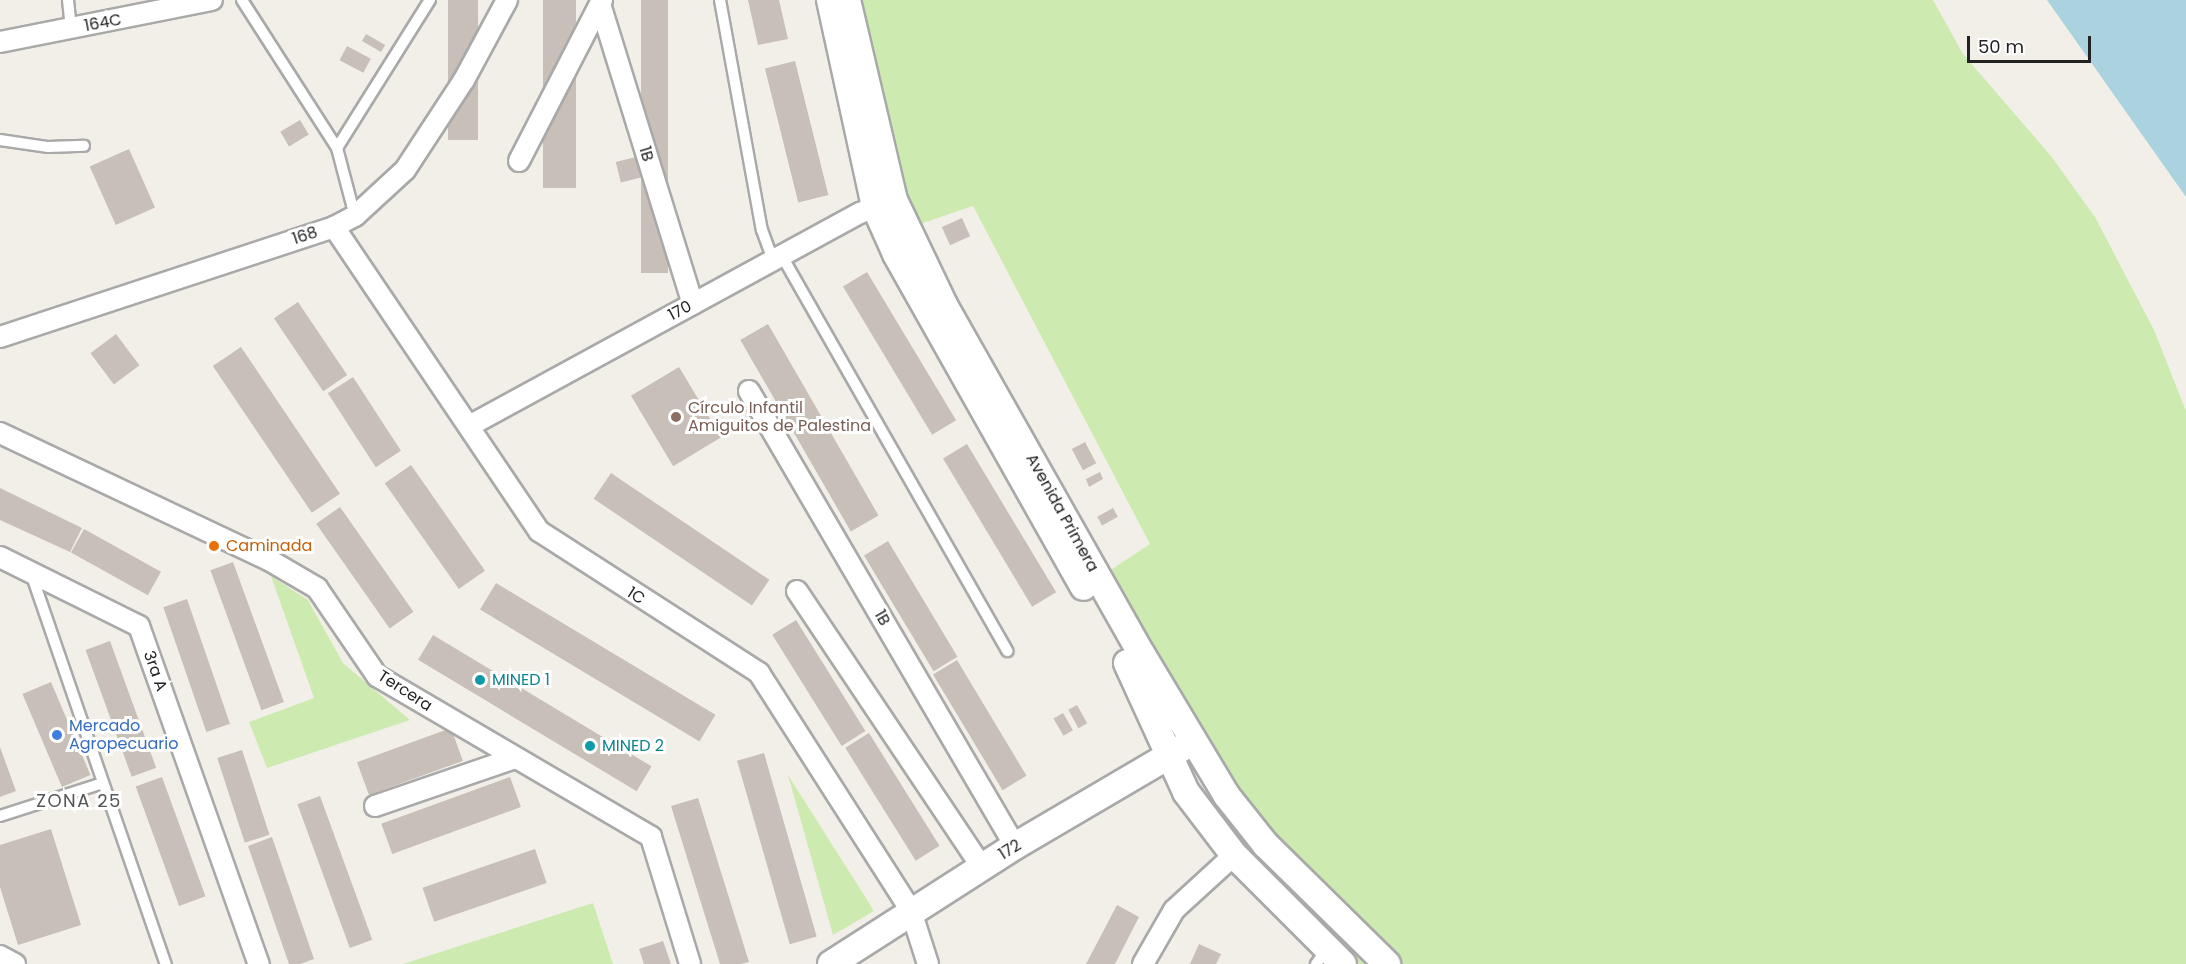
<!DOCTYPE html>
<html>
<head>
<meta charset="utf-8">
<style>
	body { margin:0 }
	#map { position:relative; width:2186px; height:964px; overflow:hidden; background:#f2efe9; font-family:Poppins,sans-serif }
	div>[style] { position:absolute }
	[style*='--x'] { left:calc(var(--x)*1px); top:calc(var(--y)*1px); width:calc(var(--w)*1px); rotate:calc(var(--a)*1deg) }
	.grass>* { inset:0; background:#cdebb0 }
	.water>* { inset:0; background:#aad3df }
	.building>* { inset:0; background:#c7bfb8; transform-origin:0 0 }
	.roads { filter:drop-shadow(2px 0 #a9a9a9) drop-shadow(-2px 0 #a9a9a9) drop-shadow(0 2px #a9a9a9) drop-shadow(0 -2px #a9a9a9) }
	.service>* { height:10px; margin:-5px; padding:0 5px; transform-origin:5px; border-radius:5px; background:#fff }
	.minor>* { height:20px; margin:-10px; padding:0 10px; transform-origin:10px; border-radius:10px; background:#fff }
	.tertiary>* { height:26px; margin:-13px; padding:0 13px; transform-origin:13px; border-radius:13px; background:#fff }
	.dots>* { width:16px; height:16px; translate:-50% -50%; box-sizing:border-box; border:3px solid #fff; border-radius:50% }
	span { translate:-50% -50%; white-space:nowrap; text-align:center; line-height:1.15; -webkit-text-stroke:6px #fff; paint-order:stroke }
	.street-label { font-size:16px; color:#222 }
	.education-label { font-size:16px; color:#785e54 }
	.left { translate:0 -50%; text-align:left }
	.food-label { font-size:16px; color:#c56008 }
	.culture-label { font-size:16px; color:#0d838f }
	.shop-label { font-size:16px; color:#366cbe }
	.neighbourhood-label { font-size:18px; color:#555; letter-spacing:1.5px }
	.scale { position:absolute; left:1967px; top:36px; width:124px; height:27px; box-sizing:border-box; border:3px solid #222; border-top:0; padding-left:8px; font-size:18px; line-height:21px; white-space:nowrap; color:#222; -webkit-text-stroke:4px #fff; paint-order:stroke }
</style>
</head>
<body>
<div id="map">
	<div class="grass">
		<i style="clip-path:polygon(853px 0,1933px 0,1963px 54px,2051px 156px,2095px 217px,2154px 330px,2186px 411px,2186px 964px,1398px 964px,1217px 774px,1094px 581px,1150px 544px,973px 206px,920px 224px,894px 193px)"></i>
		<i style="clip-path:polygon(271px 576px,308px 600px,343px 663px,410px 720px,267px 768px,249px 722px,314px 698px)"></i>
		<i style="clip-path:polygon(788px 775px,874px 911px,833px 935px)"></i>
		<i style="clip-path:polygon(1191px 775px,1248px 842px,1373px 964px,1360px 964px,1252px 860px,1203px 798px)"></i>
		<i style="clip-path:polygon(593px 903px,613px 964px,403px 964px)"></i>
	</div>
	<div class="water">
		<i style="clip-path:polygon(2047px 0,2186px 0,2186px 197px)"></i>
	</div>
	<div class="building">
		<i style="left:448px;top:0;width:30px;height:140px"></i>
		<i style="left:543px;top:0;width:33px;height:188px"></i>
		<i style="left:641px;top:0;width:27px;height:273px"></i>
		<i style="clip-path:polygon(748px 0,779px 0,788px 39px,758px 45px)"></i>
		<i style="left:366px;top:34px;width:22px;height:8px;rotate:30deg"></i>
		<i style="left:347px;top:46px;width:27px;height:16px;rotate:28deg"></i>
		<i style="left:795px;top:61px;width:138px;height:31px;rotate:76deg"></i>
		<i style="left:300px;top:120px;width:17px;height:23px;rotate:59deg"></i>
		<i style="left:129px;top:149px;width:64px;height:43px;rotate:66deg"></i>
		<i style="left:640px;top:156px;width:21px;height:25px;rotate:76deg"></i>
		<i style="left:962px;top:218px;width:20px;height:22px;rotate:66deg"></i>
		<i style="left:867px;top:272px;width:173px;height:28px;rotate:59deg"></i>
		<i style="left:298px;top:302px;width:88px;height:29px;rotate:56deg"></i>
		<i style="left:768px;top:324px;width:221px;height:32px;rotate:60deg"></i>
		<i style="left:116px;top:334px;width:39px;height:32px;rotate:53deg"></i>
		<i style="left:241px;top:347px;width:177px;height:34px;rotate:56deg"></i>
		<i style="left:679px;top:367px;width:82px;height:56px;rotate:59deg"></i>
		<i style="left:353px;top:377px;width:88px;height:30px;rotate:57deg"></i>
		<i style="left:1085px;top:442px;width:24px;height:15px;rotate:62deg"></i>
		<i style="left:967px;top:444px;width:173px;height:28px;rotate:59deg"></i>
		<i style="left:411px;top:465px;width:129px;height:32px;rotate:55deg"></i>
		<i style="clip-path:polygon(1100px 472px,1103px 479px,1089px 487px,1086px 479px)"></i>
		<i style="left:611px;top:473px;width:191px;height:31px;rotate:34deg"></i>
		<i style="clip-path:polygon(0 488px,82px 528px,70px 552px,0 520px)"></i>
		<i style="left:340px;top:507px;width:128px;height:29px;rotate:55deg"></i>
		<i style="left:1113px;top:508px;width:10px;height:18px;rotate:61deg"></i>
		<i style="left:84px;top:529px;width:88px;height:27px;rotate:29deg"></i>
		<i style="left:888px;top:541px;width:135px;height:28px;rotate:59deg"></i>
		<i style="left:233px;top:562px;width:149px;height:24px;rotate:70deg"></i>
		<i style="left:496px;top:583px;width:256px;height:31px;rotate:31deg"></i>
		<i style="left:187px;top:599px;width:132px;height:25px;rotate:71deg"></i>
		<i style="left:796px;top:620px;width:131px;height:28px;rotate:58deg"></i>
		<i style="left:433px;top:635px;width:255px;height:29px;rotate:31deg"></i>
		<i style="left:110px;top:641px;width:135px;height:26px;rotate:70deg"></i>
		<i style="left:957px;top:660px;width:135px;height:28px;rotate:59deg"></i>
		<i style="left:51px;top:682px;width:101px;height:31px;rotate:67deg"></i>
		<i style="left:1077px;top:705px;width:21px;height:10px;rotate:61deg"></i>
		<i style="left:1063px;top:713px;width:20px;height:11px;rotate:60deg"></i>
		<i style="left:451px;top:728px;width:35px;height:100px;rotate:70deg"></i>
		<i style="left:869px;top:733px;width:133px;height:28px;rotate:58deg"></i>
		<i style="clip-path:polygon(0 747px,16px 791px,0 797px)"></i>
		<i style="left:242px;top:750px;width:89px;height:26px;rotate:72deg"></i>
		<i style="left:764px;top:753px;width:191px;height:28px;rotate:74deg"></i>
		<i style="left:162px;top:777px;width:127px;height:28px;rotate:70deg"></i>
		<i style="left:510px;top:777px;width:32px;height:137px;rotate:70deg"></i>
		<i style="left:320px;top:796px;width:153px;height:24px;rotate:70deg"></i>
		<i style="clip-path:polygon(698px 798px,749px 962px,741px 964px,720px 964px,671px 806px)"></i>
		<i style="clip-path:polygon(51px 829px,81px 925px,18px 945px,0 887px,0 845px)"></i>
		<i style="clip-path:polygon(272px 837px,314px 959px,300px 964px,289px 964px,248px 846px)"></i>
		<i style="left:535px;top:849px;width:36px;height:119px;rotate:71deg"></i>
		<i style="clip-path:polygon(1117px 905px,1139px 917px,1115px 964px,1086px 964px)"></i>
		<i style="clip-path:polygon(663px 941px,671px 964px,644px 964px,639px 949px)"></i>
		<i style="clip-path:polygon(1199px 944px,1221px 954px,1216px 964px,1190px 964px)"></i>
	</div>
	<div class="roads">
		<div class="service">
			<i style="--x:68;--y:0;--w:30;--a:84"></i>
			<i style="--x:242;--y:0;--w:176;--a:57.3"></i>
			<i style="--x:337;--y:148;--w:70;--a:75.2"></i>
			<i style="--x:720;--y:0;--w:234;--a:79.7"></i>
			<i style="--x:762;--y:230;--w:32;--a:70"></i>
			<i style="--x:0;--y:140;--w:49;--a:8.3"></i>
			<i style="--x:48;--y:147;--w:36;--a:-2"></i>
			<i style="--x:337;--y:148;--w:175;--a:-57.9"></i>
			<i style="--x:782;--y:256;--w:455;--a:60.3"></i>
			<i style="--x:31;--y:573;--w:414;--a:71"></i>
			<i style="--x:0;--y:816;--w:108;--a:-17.8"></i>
			<i style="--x:1316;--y:964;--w:19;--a:-54"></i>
		</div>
		<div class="minor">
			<i style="--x:600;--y:4;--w:314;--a:72.8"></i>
			<i style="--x:0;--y:42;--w:216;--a:-11.2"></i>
			<i style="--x:519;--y:161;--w:181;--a:-62.7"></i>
			<i style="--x:334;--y:227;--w:367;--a:56"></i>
			<i style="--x:539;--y:531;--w:262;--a:32.8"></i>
			<i style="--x:759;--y:673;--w:282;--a:57.4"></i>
			<i style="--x:911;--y:911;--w:56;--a:72.2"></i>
			<i style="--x:0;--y:337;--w:352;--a:-18.2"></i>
			<i style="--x:334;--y:227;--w:24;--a:-28"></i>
			<i style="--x:355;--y:216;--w:68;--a:-42.6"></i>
			<i style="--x:405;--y:170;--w:108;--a:-56.8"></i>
			<i style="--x:464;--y:80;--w:91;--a:-61.7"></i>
			<i style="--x:749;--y:391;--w:527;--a:59.69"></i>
			<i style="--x:469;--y:426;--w:445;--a:-28.6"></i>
			<i style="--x:860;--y:213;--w:29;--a:-22"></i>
			<i style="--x:0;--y:433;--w:297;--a:25.3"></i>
			<i style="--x:269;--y:560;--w:56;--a:30.3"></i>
			<i style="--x:317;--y:588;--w:107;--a:55.7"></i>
			<i style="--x:377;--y:676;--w:318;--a:30.4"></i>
			<i style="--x:651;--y:837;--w:133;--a:72.9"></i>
			<i style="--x:0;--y:557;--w:155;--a:26.4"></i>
			<i style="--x:139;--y:626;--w:359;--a:70.5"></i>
			<i style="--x:797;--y:591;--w:332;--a:56.2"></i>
			<i style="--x:375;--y:806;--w:148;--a:-18.9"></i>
			<i style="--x:0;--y:956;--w:17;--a:28"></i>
			<i style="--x:1143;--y:964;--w:62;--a:-60.1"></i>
			<i style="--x:1174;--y:910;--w:81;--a:-42.5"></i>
		</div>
		<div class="tertiary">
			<i style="--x:830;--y:0;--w:212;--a:77.7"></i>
			<i style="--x:875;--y:207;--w:51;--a:65.9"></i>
			<i style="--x:896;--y:254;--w:382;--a:60.6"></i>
			<i style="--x:847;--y:0;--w:205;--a:76.8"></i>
			<i style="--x:894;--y:200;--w:116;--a:64.5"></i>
			<i style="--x:944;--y:305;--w:400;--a:60.5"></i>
			<i style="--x:1141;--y:653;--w:167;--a:59"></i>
			<i style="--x:1227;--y:796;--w:63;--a:51.5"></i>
			<i style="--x:1266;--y:845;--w:170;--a:44.5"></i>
			<i style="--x:1127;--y:663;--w:142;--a:65.4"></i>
			<i style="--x:1186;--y:792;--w:79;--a:52.7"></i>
			<i style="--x:1234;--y:855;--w:154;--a:45"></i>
			<i style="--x:831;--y:964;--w:219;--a:-32.7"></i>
			<i style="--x:1015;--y:846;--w:194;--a:-30.4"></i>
		</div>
	</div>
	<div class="dots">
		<i style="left:676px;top:417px;background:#8d6e63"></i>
		<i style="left:214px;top:546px;background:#e8710a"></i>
		<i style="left:480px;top:680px;background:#0f9aa8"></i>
		<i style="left:57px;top:735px;background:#3f7fe0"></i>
		<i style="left:590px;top:746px;background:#0f9aa8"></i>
	</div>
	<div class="street-label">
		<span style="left:103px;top:23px;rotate:-11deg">164C</span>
		<span style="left:646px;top:154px;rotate:73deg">1B</span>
		<span style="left:305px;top:236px;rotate:-18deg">168</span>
		<span style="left:680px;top:311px;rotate:-28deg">170</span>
		<span style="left:1062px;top:513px;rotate:61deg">Avenida Primera</span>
		<span style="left:636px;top:596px;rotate:33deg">1C</span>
		<span style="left:882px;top:618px;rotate:60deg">1B</span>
		<span style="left:155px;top:671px;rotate:70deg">3ra A</span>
		<span style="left:405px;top:691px;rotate:33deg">Tercera</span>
		<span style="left:1010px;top:850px;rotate:-32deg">172</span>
	</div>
	<div class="education-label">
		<span class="left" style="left:688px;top:417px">Círculo Infantil<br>Amiguitos de Palestina</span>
	</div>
	<div class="food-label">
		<span class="left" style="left:226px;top:546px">Caminada</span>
	</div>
	<div class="culture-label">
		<span class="left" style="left:492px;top:680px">MINED 1</span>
		<span class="left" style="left:602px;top:746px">MINED 2</span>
	</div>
	<div class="shop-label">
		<span class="left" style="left:69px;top:735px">Mercado<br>Agropecuario</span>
	</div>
	<div class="neighbourhood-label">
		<span style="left:79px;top:801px">ZONA 25</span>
	</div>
	<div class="scale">50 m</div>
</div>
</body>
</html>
